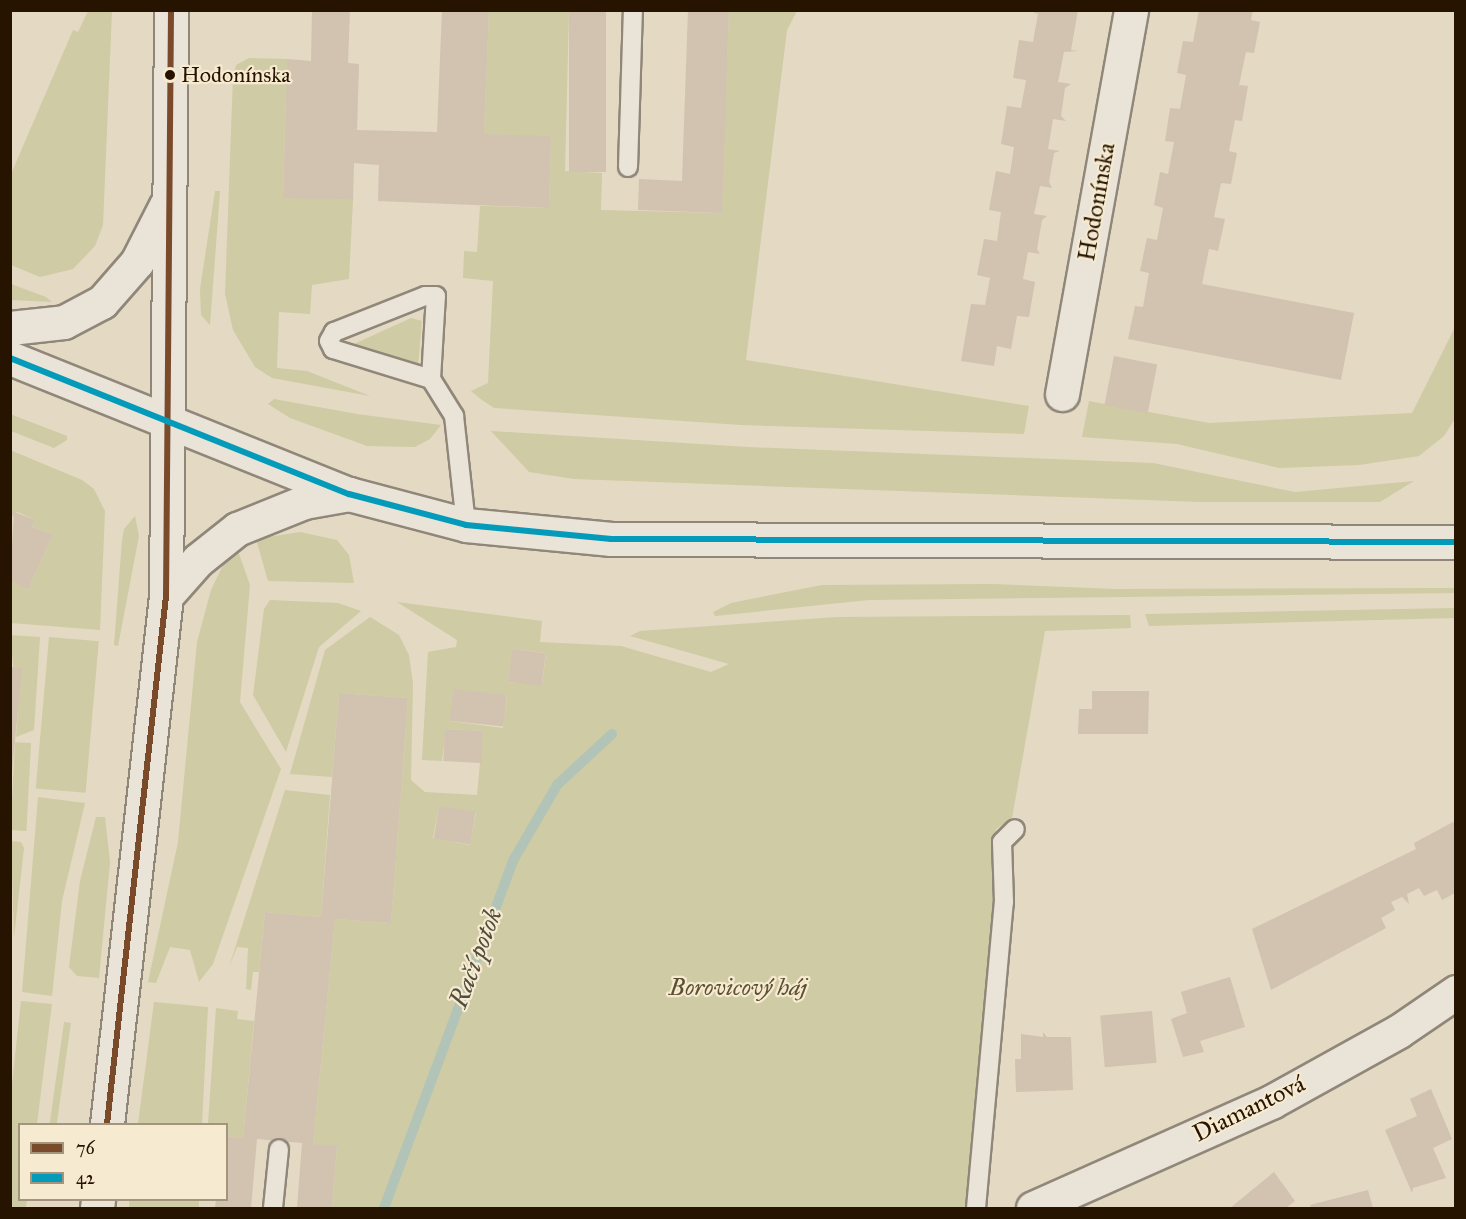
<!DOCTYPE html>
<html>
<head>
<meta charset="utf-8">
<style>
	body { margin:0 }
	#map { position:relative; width:1466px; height:1219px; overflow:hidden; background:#e4d9c3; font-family:"IM FELL Great Primer",serif }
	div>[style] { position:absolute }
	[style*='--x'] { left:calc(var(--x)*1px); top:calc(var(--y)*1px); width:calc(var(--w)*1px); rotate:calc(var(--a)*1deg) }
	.green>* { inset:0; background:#cfcba4; transform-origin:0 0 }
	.stream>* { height:10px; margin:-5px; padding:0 5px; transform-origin:5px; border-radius:5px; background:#b1c4b7 }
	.building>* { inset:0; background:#d2c2b0; transform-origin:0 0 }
	.roads { filter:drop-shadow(2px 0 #908779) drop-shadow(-2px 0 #908779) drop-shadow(0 2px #908779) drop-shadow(0 -2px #908779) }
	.lane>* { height:18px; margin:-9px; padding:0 9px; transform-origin:9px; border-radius:9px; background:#e9e3d8 }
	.street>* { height:33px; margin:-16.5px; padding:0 16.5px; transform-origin:16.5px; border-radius:16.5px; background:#e9e3d8 }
	.secondary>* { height:33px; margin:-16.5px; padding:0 16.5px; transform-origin:16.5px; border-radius:16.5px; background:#e9e3d8 }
	.bus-1>* { height:6px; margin:-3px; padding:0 3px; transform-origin:3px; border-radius:3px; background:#7a4b2a }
	.bus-2>* { height:6px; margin:-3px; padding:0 3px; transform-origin:3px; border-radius:3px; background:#049ab9 }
	.dots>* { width:16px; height:16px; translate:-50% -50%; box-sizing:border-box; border:3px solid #f6ead0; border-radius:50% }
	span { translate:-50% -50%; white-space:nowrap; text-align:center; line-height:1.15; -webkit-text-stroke:4.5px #f6ead0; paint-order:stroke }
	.bus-label { font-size:22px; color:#261400 }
	.left { translate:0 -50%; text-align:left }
	.street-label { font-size:24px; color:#261400 }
	.park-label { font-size:24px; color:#5b5031; font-style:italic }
	.water-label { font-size:26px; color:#4f4e3e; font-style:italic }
	.frame { position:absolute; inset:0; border:12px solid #261400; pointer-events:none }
	.legend { position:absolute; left:18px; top:1123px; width:210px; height:78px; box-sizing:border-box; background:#f6ead0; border:2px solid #a3947d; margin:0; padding:8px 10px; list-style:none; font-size:18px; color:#261400 }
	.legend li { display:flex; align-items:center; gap:12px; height:30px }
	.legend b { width:30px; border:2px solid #a3947d }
</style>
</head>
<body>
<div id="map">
	<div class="green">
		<i style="clip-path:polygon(88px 11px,112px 11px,103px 225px,95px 246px,73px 269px,40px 277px,11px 265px,11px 174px,73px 30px,78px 32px)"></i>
		<i style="clip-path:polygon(489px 11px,569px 11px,565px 171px,602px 173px,601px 210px,721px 213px,729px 11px,797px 11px,787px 30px,746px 360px,1029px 406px,1024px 434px,741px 425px,494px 408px,482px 400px,471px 391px,488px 383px,493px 281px,463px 278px,464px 251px,477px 252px,480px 206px,549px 208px,551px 137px,484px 134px)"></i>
		<i style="clip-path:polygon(249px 58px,287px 59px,283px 197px,353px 200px,349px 279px,312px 285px,310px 314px,279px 312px,277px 368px,307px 371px,370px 396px,272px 378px,255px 367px,233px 330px,225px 294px,233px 77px,236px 65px)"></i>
		<i style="clip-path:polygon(215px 191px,220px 191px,210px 325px,201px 315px,200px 289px)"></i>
		<i style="clip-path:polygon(11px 284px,46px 297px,52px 302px,11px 300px)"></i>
		<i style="clip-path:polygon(411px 318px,422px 321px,418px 367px,354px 344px)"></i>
		<i style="clip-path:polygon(1455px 327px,1455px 419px,1444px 436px,1419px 456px,1359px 465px,1279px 468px,1177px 444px,1082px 437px,1089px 401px,1209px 423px,1412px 413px)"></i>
		<i style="clip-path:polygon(274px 399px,357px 414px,441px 425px,430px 439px,415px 447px,367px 446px,290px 418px,268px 404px)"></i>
		<i style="clip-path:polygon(10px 414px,67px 436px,67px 440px,54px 448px,11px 431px)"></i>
		<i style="clip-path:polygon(491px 431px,748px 447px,1153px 463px,1295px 492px,1414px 481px,1380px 502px,1201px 502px,574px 479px,529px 472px)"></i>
		<i style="clip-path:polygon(10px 450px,82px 480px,94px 489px,105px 511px,100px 630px,11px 623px,11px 580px,28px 590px,53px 534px,32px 527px,35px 520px,17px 512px,11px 518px)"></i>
		<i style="clip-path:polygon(135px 516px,139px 536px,118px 646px,114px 645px,122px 540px,124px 529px)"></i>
		<i style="clip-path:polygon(300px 532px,337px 540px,349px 555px,354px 583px,268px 581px,256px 539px)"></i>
		<i style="clip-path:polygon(237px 548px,250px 585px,240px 702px,281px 769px,213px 964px,199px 982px,190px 950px,170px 947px,156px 983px,148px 982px,178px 842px,197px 642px,211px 590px,225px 561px)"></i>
		<i style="clip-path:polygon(993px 584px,1115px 589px,1455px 588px,1456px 593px,869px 600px,715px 616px,713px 612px,731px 603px,822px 585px)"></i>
		<i style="clip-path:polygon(270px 600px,338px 603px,361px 611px,319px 647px,286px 752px,253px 695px,264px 609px)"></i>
		<i style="clip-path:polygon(evenodd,397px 602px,542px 621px,540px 642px,621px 646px,711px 672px,729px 664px,630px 636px,640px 631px,837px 617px,1130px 615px,1131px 628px,1045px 631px,1012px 818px,996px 829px,997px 897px,967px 1208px,332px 1208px,337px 1147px,313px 1144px,335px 919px,391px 923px,408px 698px,339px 693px,332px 777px,290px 774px,325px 650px,370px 617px,399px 635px,409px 655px,413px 683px,411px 780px,425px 792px,477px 795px,483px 731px,446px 729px,442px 761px,422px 760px,428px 652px,456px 647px,457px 640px,397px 602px,512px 649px,546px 653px,542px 685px,508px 682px,512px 649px,397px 602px,453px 690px,507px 695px,503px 728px,450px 721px,453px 690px,397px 602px,439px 806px,476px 813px,470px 845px,433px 838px,439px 806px)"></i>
		<i style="clip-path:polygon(1455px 608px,1455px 618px,1149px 626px,1145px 614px)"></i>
		<i style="clip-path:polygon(10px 635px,40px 637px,34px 730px,16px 737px,18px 710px)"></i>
		<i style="left:49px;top:637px;width:50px;height:152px;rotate:5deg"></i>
		<i style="left:31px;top:743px;width:88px;height:16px;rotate:93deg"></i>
		<i style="clip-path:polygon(285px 790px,330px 795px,321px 917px,265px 912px,259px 972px,253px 972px,251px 990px,246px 989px,248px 948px,237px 947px,229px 967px)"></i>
		<i style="clip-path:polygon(38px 797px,85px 803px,62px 901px,52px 996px,22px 992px)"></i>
		<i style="clip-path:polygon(96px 817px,105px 817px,110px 862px,99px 978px,77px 976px,69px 967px,80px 881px)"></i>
		<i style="clip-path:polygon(11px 841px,21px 842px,24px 848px,14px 937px)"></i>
		<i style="clip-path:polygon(21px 1001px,52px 1004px,37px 1124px,20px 1124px,20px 1200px,27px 1200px,26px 1208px,11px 1208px,11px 1093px)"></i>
		<i style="clip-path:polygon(154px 1002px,208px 1007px,202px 1124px,138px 1124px)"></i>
		<i style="clip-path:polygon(216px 1008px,238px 1011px,237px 1019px,254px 1021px,243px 1138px,227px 1136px,226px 1124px,208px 1124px)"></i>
		<i style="left:64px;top:1022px;width:7px;height:103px;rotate:8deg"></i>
		<i style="left:129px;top:1200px;width:70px;height:8px"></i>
	</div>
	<div class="stream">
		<i style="--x:384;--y:1208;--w:372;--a:-69.6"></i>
		<i style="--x:514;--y:859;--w:86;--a:-59.8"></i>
		<i style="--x:557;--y:785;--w:75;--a:-42.8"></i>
	</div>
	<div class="building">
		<i style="clip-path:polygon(312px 10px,350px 10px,348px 63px,359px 64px,357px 130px,437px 132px,442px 10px,489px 10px,484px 134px,551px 136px,549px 208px,378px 201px,379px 165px,365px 164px,354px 163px,353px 200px,283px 198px,287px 59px,311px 61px)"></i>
		<i style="left:569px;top:10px;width:37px;height:162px"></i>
		<i style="clip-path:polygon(688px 10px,729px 10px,722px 213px,638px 210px,639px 179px,682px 181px)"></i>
		<i style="clip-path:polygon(1028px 10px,1078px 10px,1071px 50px,1078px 51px,1064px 52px,1058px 82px,1071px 84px,1065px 88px,1061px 116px,1066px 121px,1053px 119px,1048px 149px,1060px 151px,1054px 153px,1049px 182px,1052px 188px,1040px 186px,1034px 214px,1047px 216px,1042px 220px,1037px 249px,1040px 254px,1028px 252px,1023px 279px,1035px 282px,1029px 317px,1017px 316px,1011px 349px,997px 346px,994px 366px,961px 361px,971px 304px,985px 305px,990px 278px,977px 275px,984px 239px,997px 241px,1001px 212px,989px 210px,996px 171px,1010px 174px,1014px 147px,1001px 144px,1007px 106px,1021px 108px,1026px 80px,1013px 78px,1019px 40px,1033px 42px,1038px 14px)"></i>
		<i style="clip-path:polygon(1199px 10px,1253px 10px,1251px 20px,1260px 22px,1254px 53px,1246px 52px,1239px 85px,1248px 86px,1242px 121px,1235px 120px,1229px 151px,1237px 153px,1231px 184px,1221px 183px,1214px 217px,1225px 219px,1218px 251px,1209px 249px,1202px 284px,1354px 313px,1341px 380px,1128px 339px,1135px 306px,1143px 307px,1149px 273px,1140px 271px,1147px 238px,1157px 240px,1163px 208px,1154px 205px,1160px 172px,1168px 174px,1174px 142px,1165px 141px,1170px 108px,1180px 109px,1186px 75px,1177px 73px,1183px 41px,1193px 42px)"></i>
		<i style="left:1114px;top:356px;width:44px;height:50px;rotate:11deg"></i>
		<i style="clip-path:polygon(14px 512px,35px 520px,32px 527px,53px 534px,28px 590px,10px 580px)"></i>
		<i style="left:512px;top:649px;width:34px;height:33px;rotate:7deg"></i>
		<i style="clip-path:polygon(10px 667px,22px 668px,12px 772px,10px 772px)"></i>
		<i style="left:453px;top:689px;width:54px;height:32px;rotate:6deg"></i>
		<i style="clip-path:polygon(1092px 691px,1149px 691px,1148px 734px,1078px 734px,1079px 709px,1092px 709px)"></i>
		<i style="clip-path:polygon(339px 693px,408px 698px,391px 923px,335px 919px,313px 1144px,337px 1146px,332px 1208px,297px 1208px,302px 1143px,257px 1139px,251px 1208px,215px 1208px,216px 1200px,226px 1200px,226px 1136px,243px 1138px,265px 912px,321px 917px)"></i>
		<i style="left:445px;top:729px;width:38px;height:32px;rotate:3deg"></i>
		<i style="left:439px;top:806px;width:37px;height:33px;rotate:9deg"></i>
		<i style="clip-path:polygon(1455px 821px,1455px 893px,1442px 900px,1437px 890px,1424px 896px,1419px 888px,1407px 894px,1409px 904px,1402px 897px,1391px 902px,1395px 910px,1381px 918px,1386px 928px,1271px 990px,1252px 929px,1416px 849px,1414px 843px)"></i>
		<i style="clip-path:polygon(1230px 977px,1245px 1027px,1200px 1041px,1204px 1052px,1183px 1057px,1171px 1019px,1187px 1013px,1181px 992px)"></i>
		<i style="left:1152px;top:1011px;width:52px;height:52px;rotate:85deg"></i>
		<i style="clip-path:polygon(1043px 1032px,1047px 1037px,1071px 1037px,1073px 1090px,1016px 1092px,1015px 1059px,1021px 1059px,1021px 1034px,1043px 1037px)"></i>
		<i style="clip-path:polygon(1431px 1089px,1452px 1139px,1433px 1148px,1446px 1178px,1413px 1188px,1412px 1193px,1385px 1130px,1417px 1116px,1410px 1099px)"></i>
		<i style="clip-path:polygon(1274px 1172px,1295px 1201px,1286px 1208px,1230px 1208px)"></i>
		<i style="clip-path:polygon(1368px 1190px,1373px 1208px,1311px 1208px,1310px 1205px)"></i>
	</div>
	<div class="roads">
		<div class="lane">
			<i style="--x:628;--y:167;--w:157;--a:-88.2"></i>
			<i style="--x:431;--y:379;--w:83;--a:-86.6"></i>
			<i style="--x:436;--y:296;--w:11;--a:180"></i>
			<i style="--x:425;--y:296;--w:98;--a:158.4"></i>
			<i style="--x:334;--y:332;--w:10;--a:119"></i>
			<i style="--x:329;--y:341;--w:9;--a:63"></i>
			<i style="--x:333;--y:349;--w:102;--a:17"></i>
			<i style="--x:431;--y:379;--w:44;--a:58.1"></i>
			<i style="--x:454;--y:416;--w:110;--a:83.7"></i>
			<i style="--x:273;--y:1208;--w:59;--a:-84.2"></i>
			<i style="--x:976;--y:1208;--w:307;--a:-84.8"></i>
			<i style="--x:1004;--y:902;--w:60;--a:-91.9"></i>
			<i style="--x:1002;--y:842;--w:18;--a:-45"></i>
		</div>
		<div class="street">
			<i style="--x:1062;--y:394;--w:390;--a:-79.8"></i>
			<i style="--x:1033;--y:1208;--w:261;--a:-24"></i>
			<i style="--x:1271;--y:1102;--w:146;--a:-29"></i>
			<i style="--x:1399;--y:1031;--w:69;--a:-34.4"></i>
		</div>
		<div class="secondary">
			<i style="--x:10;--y:328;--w:54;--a:-6.3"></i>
			<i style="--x:64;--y:322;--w:43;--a:-27.8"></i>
			<i style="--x:102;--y:302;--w:53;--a:-48.8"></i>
			<i style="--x:137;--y:262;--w:64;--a:-63"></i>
			<i style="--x:10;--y:358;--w:365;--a:21.9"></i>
			<i style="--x:349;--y:494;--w:121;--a:14.8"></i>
			<i style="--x:466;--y:525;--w:146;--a:5.5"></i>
			<i style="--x:611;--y:539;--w:845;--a:0.2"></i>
			<i style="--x:166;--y:596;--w:48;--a:-48.4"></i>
			<i style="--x:198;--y:560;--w:50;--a:-38.5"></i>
			<i style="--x:237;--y:529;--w:72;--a:-21.9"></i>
			<i style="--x:304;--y:502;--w:46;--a:-10.1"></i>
			<i style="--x:107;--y:1124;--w:531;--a:-83.62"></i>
			<i style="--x:166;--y:596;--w:586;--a:-89.51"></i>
			<i style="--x:97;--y:1208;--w:8;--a:-83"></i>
		</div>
	</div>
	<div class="bus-1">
		<i style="--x:107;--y:1124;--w:531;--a:-83.62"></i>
		<i style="--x:166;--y:596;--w:586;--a:-89.51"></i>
	</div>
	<div class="bus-2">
		<i style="--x:10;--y:358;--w:365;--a:21.9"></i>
		<i style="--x:349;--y:494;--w:121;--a:14.8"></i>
		<i style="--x:466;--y:525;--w:146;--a:5.5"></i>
		<i style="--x:611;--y:539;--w:845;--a:0.2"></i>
	</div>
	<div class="dots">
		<i style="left:170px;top:75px;background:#261400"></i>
	</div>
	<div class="bus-label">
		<span class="left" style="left:181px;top:75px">Hodonínska</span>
	</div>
	<div class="street-label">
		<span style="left:1097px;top:202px;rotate:-80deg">Hodonínska</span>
		<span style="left:1249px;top:1109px;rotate:-26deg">Diamantová</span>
	</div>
	<div class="park-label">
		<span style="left:738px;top:988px">Borovicový háj</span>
	</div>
	<div class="water-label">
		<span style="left:476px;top:958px;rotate:-69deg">Račí potok</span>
	</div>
	<div class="frame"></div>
	<ul class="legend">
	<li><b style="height:8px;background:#7a4b2a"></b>76</li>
	<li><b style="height:8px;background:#049ab9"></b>42</li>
	</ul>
</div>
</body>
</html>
